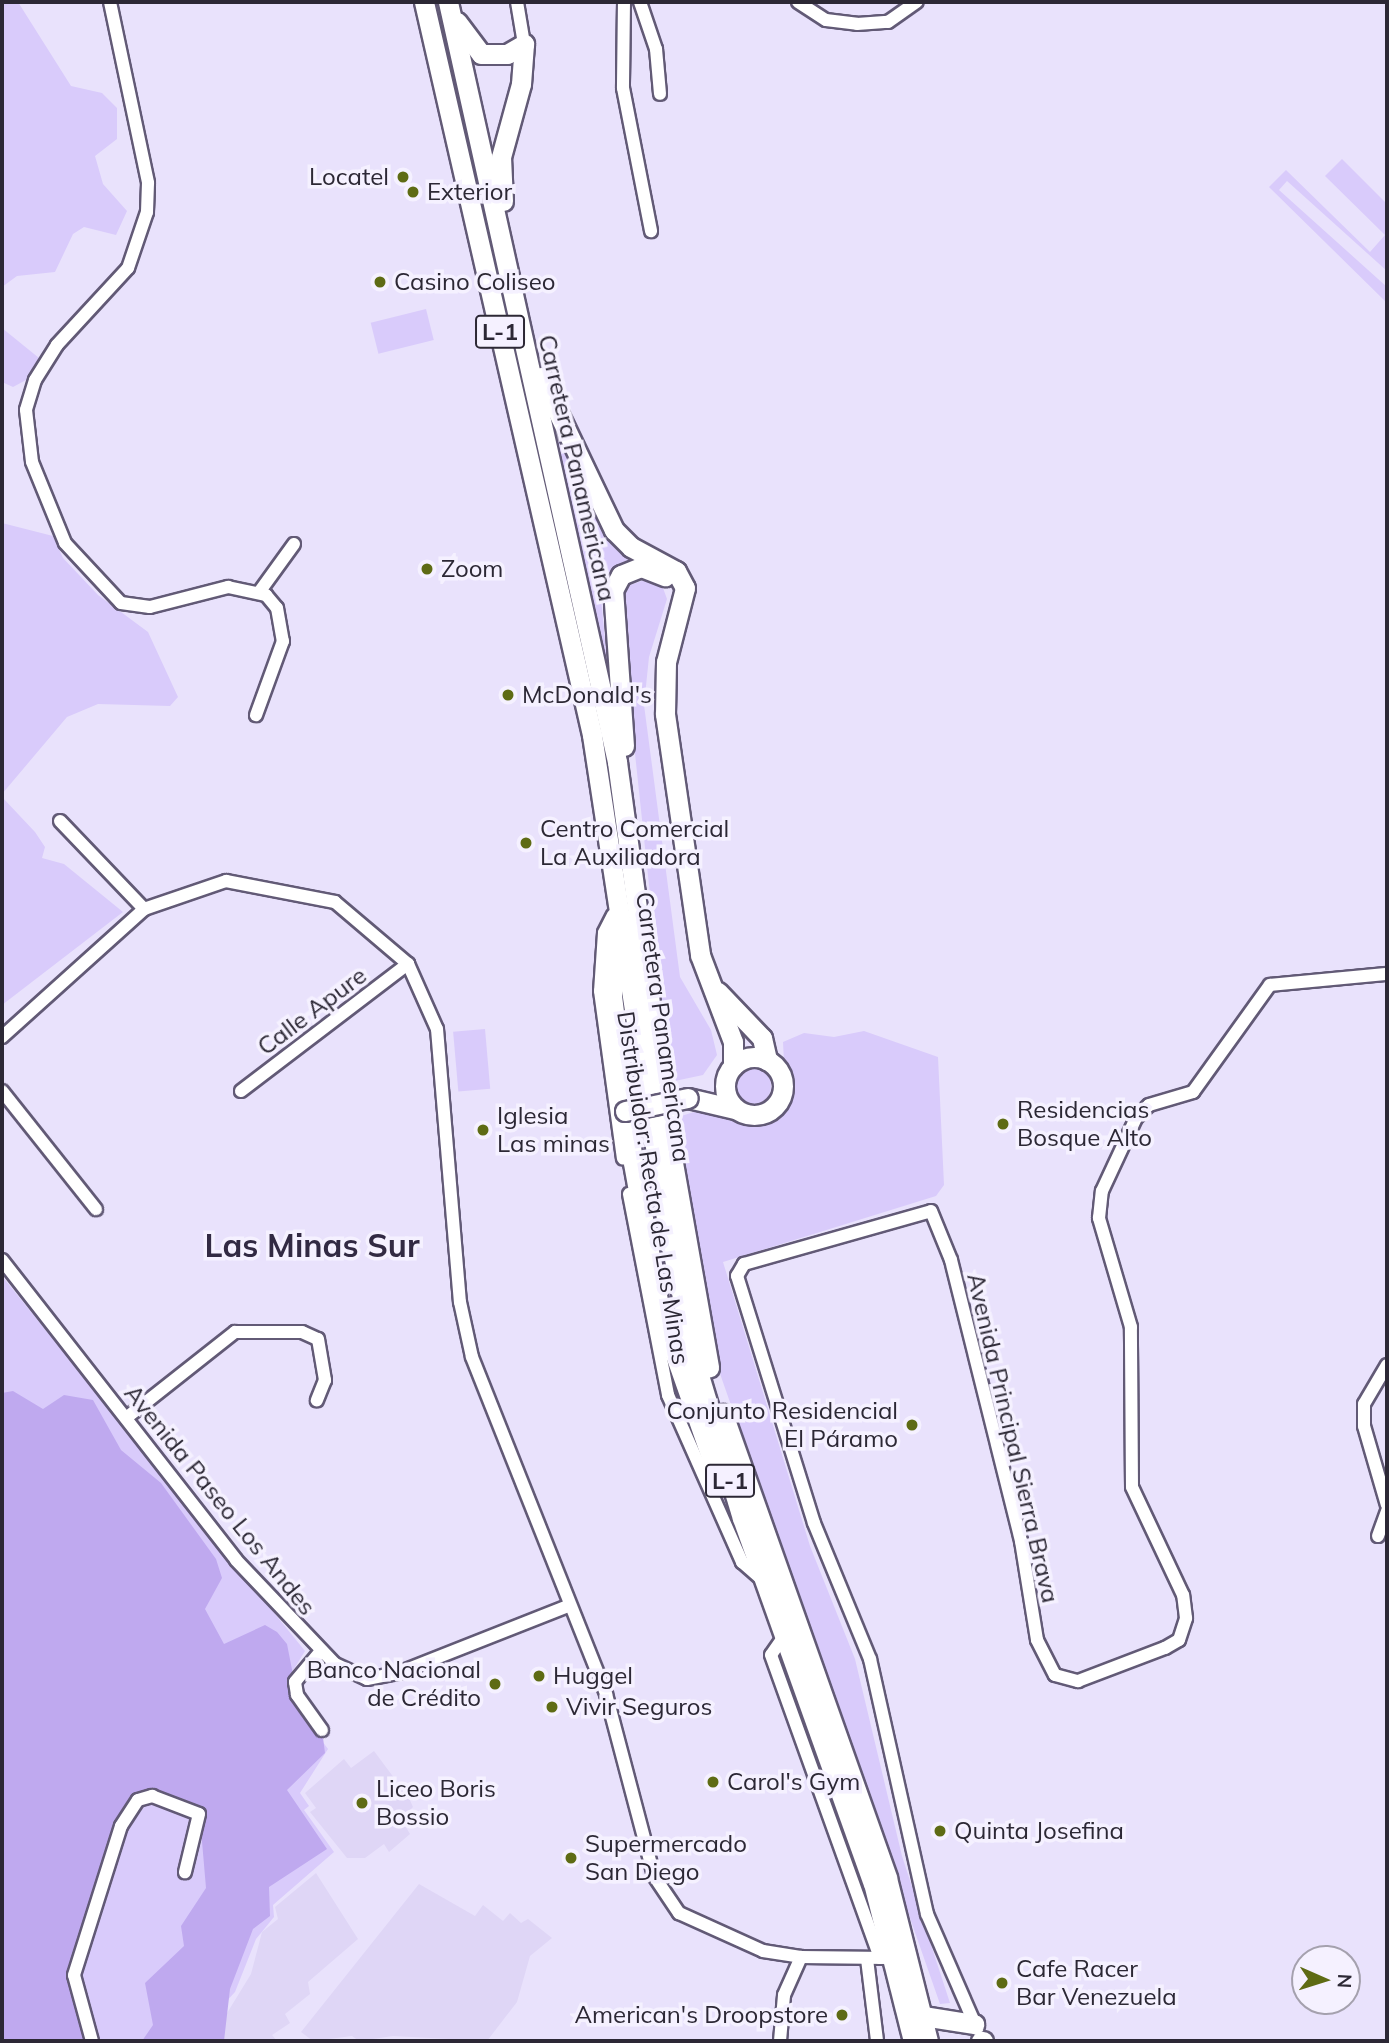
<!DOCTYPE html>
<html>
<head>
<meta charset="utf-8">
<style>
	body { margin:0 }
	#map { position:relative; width:1389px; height:2043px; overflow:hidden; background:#e9e2fc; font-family:Mulish,sans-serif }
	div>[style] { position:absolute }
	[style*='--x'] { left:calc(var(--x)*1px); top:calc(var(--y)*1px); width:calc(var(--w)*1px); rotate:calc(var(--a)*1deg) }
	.built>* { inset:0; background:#dfd6f6 }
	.green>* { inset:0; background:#d9cbfb; transform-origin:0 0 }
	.round { border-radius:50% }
	.forest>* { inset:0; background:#bfa9ef }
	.roads { filter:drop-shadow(2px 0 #625a76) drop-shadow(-2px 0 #625a76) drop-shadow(0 2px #625a76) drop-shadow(0 -2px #625a76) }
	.street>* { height:12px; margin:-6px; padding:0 6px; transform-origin:6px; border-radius:6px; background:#fff }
	.primary>* { height:19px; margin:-9.5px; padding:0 9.5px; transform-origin:9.5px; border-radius:9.5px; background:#fff }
	.primary>.ring { margin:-9.5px; padding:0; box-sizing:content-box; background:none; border:19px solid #fff; border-radius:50% }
	.bridges { filter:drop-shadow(2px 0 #625a76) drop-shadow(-2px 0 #625a76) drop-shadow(0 2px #625a76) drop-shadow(0 -2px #625a76) }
	.primary-bridge>* { height:19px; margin:-9.5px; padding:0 9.5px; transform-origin:9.5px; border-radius:9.5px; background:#fff }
	.dots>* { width:19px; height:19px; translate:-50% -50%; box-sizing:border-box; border:4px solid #f5f1ff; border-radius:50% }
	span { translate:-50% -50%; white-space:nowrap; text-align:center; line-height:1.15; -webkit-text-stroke:7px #f5f1ff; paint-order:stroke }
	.shield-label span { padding:2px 5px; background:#f5f1ff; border:2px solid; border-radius:5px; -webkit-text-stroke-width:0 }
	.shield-label { font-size:23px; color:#2c2835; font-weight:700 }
	.poi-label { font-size:24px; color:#2c2835 }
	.right { translate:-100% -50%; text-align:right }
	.left { translate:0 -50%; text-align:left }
	.street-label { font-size:24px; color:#2c2835 }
	.district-label { font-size:32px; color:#322a43; font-weight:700 }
	.frame { position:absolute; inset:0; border:4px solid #2c2835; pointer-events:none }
	.north { position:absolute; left:1291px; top:1945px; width:70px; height:70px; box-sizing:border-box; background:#f5f1ff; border:2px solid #a5a1ae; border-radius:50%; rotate:93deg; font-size:19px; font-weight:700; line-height:28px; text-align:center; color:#2c2835 }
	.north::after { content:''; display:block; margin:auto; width:24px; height:32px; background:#5e6b14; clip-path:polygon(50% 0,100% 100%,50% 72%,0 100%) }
</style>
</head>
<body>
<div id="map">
	<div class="built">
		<i style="clip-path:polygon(374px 1751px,409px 1798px,413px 1807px,401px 1819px,410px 1834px,389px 1852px,384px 1844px,365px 1858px,347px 1858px,310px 1812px,316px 1808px,305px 1793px,344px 1759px,351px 1768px)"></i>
		<i style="clip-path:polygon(316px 1873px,358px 1939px,308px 1982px,310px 1994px,285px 2014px,290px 2023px,272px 2035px,277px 2041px,224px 2041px,224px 2018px,251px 1974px,262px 1932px,278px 1919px,275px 1907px)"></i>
		<i style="clip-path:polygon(419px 1884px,475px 1916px,483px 1905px,503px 1921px,510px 1913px,521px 1923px,528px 1919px,552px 1938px,530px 1956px,517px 2002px,487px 2041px,393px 2036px,359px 2041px,352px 2036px,313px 2041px,301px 2032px)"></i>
	</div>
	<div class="green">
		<i style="clip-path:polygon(2px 2px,18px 2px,71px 86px,102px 93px,117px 108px,117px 139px,95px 156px,103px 184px,127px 211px,116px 235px,84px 227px,73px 234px,55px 272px,17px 276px,2px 287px)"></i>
		<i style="clip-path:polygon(1342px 159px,1387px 204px,1387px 271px,1287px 181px,1279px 190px,1387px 287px,1387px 303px,1269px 187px,1286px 170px,1370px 252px,1385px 235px,1325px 176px)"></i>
		<i style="left:426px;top:309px;width:32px;height:57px;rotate:76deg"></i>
		<i style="clip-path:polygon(2px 328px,39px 358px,39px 373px,13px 387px,2px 382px)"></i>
		<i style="clip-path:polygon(543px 402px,606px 534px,634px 558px,616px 567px,601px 598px,612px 714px)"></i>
		<i style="clip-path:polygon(2px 523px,53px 536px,63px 558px,98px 595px,148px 632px,178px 697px,170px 706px,98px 704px,67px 717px,2px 794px)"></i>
		<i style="clip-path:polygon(647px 579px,663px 588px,667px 599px,649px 657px,644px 705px,680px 977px,711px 1030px,717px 1055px,703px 1075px,670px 1082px,620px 613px,625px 587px)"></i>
		<i style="clip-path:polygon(2px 797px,35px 832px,45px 847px,42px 858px,64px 864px,123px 912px,2px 1005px)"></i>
		<i style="left:485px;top:1029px;width:60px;height:32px;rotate:85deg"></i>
		<i style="clip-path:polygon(864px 1031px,938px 1057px,944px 1185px,936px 1196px,723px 1262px,810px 1546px,855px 1659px,902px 1856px,950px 2003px,940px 2004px,710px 1345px,678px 1117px,707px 1108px,765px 1126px,786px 1101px,783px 1042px,804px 1033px,834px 1037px)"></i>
		<i class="round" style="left:731px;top:1066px;width:40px;height:40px"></i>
		<i style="clip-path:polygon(2px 1276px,305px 1651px,289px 1677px,291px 1699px,328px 1749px,300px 1793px,309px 1806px,304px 1810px,334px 1852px,273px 1905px,274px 1917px,256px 1939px,235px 1992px,222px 2006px,216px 2041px,2px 2041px)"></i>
	</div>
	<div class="forest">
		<i style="clip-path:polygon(13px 1391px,43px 1409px,64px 1395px,93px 1400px,121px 1450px,161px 1483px,216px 1559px,222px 1578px,205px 1609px,224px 1644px,265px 1625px,277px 1632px,287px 1644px,297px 1695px,322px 1730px,325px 1753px,287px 1790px,327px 1849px,269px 1887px,270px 1916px,253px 1929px,230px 1989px,224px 2041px,142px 2041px,153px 2025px,145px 1983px,184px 1946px,181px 1926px,206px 1888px,200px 1818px,152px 1796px,129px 1811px,74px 1975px,92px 2041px,2px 2041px,2px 1393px)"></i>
	</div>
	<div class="roads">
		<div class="street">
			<i style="--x:110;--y:2;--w:185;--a:78.1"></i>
			<i style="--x:148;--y:183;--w:29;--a:92"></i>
			<i style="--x:147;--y:212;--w:59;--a:108.7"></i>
			<i style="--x:128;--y:268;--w:105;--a:132.7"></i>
			<i style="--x:57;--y:345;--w:41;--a:122.2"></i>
			<i style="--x:35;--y:380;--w:31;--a:107"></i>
			<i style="--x:26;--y:410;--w:52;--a:83.4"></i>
			<i style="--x:32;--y:462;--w:87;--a:67.8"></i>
			<i style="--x:65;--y:543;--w:82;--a:47"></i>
			<i style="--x:121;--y:603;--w:29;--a:8"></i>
			<i style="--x:150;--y:607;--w:81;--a:-14.4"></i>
			<i style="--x:228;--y:587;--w:39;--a:12"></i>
			<i style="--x:266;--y:595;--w:17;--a:50"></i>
			<i style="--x:277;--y:608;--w:34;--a:80"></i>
			<i style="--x:283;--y:641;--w:79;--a:110"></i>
			<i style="--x:517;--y:2;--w:43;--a:80.5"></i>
			<i style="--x:624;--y:2;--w:86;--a:90.7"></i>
			<i style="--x:623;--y:88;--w:146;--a:78.9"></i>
			<i style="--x:640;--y:2;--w:50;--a:71.2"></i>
			<i style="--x:656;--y:49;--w:45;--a:84.9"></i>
			<i style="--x:798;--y:2;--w:33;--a:33"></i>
			<i style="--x:826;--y:20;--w:31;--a:7"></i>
			<i style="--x:857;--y:24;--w:31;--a:-4"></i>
			<i style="--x:888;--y:22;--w:35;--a:-35"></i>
			<i style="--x:260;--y:591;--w:58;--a:-54.1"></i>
			<i style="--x:60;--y:821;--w:122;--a:46.3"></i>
			<i style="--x:613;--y:915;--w:20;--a:117"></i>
			<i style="--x:604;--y:933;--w:58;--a:93.9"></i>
			<i style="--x:600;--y:991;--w:169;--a:82.2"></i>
			<i style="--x:2;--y:1037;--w:191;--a:-42"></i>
			<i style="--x:144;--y:909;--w:87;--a:-18.9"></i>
			<i style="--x:226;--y:881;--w:111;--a:10.9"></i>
			<i style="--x:335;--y:902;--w:96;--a:40.3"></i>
			<i style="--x:408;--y:964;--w:71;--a:66"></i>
			<i style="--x:437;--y:1029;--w:274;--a:85.2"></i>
			<i style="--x:460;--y:1302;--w:56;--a:77.7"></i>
			<i style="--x:472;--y:1357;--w:363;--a:68.3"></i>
			<i style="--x:606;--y:1694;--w:188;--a:75.2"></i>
			<i style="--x:654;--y:1876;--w:45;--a:56"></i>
			<i style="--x:679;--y:1913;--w:92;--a:24.3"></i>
			<i style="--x:763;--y:1951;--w:38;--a:9"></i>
			<i style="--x:2;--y:1091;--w:151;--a:51.5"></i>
			<i style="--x:241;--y:1091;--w:210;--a:-37.3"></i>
			<i style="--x:629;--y:1194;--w:205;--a:79"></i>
			<i style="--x:668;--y:1395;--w:183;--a:66.1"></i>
			<i style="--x:742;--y:1562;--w:28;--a:41"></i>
			<i style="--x:2;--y:1260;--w:380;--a:52"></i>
			<i style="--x:236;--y:1560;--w:144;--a:46.4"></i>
			<i style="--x:335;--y:1664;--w:35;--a:25"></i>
			<i style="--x:367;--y:1679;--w:32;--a:-11"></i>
			<i style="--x:398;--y:1673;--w:183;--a:-21.5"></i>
			<i style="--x:1387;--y:1365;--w:45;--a:120.5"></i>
			<i style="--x:1364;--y:1404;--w:22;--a:90"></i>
			<i style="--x:1364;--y:1426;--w:82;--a:73.8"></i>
			<i style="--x:126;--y:1418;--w:139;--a:-38.3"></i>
			<i style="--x:235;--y:1332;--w:67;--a:0"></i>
			<i style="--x:302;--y:1332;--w:17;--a:24"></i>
			<i style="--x:318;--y:1339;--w:42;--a:80.3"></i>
			<i style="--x:325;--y:1380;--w:22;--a:112"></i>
			<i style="--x:1378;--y:1536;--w:27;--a:-70"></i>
			<i style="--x:785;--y:1635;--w:24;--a:125"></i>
			<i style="--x:771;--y:1655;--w:322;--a:70.2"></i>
			<i style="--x:320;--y:1652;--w:39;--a:130"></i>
			<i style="--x:295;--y:1682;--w:13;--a:81"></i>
			<i style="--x:297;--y:1695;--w:43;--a:54.5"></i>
			<i style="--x:867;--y:1959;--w:83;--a:83"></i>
			<i style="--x:977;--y:2029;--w:125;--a:-113.5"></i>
			<i style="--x:927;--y:1914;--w:261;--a:-102.6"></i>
			<i style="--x:870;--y:1659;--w:147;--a:-112.4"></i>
			<i style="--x:814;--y:1523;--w:259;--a:-107.3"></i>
			<i style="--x:737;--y:1276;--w:14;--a:-60"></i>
			<i style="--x:744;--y:1264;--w:194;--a:-15.8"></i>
			<i style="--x:931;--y:1211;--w:53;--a:67.8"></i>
			<i style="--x:951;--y:1260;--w:290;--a:76"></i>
			<i style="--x:1021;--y:1541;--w:100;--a:80.8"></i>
			<i style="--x:1037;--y:1640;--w:39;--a:63"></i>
			<i style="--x:1055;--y:1675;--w:24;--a:15"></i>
			<i style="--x:1078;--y:1681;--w:93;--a:-20.8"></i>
			<i style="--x:1165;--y:1648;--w:16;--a:-30"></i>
			<i style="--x:1179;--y:1640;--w:23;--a:-72"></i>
			<i style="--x:1186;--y:1618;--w:23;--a:-97"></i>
			<i style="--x:1183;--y:1595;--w:119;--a:-115.3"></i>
			<i style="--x:1132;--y:1487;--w:160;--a:-90.4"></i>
			<i style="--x:1131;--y:1327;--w:114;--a:-106.4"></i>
			<i style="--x:1099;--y:1218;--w:27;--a:-84"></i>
			<i style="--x:1102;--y:1191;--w:81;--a:-65"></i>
			<i style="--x:1136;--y:1118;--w:18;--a:-45"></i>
			<i style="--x:1149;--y:1105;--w:46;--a:-16.5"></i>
			<i style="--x:1193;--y:1092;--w:132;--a:-54.3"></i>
			<i style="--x:1270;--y:985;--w:118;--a:-5.4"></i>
			<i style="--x:92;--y:2041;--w:68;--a:-105.3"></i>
			<i style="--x:74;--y:1975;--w:156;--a:-72.5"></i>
			<i style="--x:121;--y:1826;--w:31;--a:-57"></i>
			<i style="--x:138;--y:1800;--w:15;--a:-16"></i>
			<i style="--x:152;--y:1796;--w:50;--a:21"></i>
			<i style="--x:199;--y:1814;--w:60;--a:103.6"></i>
			<i style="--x:780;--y:2041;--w:46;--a:-85"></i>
			<i style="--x:784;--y:1995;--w:42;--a:-65.9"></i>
			<i style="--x:801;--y:1957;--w:86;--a:0.7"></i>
		</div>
		<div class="primary">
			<i style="--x:424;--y:2;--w:752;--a:77.09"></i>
			<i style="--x:592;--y:735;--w:491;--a:81.3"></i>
			<i style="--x:666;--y:1220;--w:148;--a:78.3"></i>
			<i style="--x:696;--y:1365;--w:160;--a:73.3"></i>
			<i style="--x:742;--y:1518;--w:388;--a:70.3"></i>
			<i style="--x:873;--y:1883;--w:163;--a:75.8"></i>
			<i style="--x:448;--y:2;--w:779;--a:77.46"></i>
			<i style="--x:617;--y:762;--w:382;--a:82.2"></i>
			<i style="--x:669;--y:1140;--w:231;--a:80"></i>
			<i style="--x:457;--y:22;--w:40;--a:53"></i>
			<i style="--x:481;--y:54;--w:26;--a:0"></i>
			<i style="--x:507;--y:54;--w:20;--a:-30"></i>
			<i style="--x:503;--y:201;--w:44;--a:-92.6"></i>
			<i style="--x:501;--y:157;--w:76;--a:-74.7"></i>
			<i style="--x:521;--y:84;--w:40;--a:-85.7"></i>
			<i style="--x:541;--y:377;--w:170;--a:64.5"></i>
			<i style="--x:614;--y:530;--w:24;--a:45"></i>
			<i style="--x:631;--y:547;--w:51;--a:28.1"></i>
			<i style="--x:676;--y:571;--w:19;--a:62"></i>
			<i style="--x:685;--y:588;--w:76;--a:104.4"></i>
			<i style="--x:666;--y:662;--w:52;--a:91.1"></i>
			<i style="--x:665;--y:714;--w:244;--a:81.7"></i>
			<i style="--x:700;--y:955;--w:93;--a:69.2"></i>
			<i style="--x:733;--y:1042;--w:24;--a:90"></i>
			<i style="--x:624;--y:746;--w:156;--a:-94"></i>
			<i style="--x:613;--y:590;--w:17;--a:-62"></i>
			<i style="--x:621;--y:575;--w:22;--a:-22"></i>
			<i style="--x:641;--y:567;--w:26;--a:21"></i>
			<i style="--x:617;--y:924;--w:72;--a:94"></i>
			<i style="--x:612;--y:996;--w:168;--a:82.8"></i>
			<i style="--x:633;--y:1163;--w:151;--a:79.7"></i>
			<i style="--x:660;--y:1312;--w:162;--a:70.6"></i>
			<i style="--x:718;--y:992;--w:64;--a:46.3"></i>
			<i style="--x:762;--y:1038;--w:23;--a:77"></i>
			<i class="ring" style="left:725px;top:1057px;width:39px;height:39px"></i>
			<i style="--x:688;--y:1098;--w:48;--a:13.2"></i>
			<i style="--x:723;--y:1414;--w:492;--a:70.5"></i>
			<i style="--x:887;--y:1878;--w:168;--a:75.9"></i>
			<i style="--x:923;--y:2016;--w:52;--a:8.9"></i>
			<i style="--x:981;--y:2041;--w:2;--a:0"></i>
		</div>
	</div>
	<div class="bridges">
		<div class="primary-bridge">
			<i style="--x:625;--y:1111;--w:64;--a:-11.7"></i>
		</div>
	</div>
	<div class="dots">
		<i style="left:403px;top:177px;background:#5e6b14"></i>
		<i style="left:413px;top:192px;background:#5e6b14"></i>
		<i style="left:380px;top:282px;background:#5e6b14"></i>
		<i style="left:427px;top:569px;background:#5e6b14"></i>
		<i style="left:508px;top:695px;background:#5e6b14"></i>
		<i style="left:526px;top:843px;background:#5e6b14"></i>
		<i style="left:1003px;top:1124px;background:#5e6b14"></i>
		<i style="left:483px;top:1130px;background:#5e6b14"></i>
		<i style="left:912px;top:1425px;background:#5e6b14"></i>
		<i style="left:539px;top:1676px;background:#5e6b14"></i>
		<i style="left:495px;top:1684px;background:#5e6b14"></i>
		<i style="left:552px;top:1707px;background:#5e6b14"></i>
		<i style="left:713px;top:1782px;background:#5e6b14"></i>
		<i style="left:362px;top:1803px;background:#5e6b14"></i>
		<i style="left:940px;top:1831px;background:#5e6b14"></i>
		<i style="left:571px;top:1858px;background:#5e6b14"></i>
		<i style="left:1002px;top:1983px;background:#5e6b14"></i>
		<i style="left:842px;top:2015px;background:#5e6b14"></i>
	</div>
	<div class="shield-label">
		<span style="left:500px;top:332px">L-1</span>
		<span style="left:730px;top:1481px">L-1</span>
	</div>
	<div class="poi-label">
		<span class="right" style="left:389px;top:177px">Locatel</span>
		<span class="left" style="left:427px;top:192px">Exterior</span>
		<span class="left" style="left:394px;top:282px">Casino Coliseo</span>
		<span class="left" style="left:441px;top:569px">Zoom</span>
		<span class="left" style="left:522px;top:695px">McDonald's</span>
		<span class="left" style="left:540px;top:843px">Centro Comercial<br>La Auxiliadora</span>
		<span class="left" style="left:1017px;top:1124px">Residencias<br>Bosque Alto</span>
		<span class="left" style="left:497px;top:1130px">Iglesia<br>Las minas</span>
		<span class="right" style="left:898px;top:1425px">Conjunto Residencial<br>El Páramo</span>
		<span class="right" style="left:481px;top:1684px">Banco Nacional<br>de Crédito</span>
		<span class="left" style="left:553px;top:1676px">Huggel</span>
		<span class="left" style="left:566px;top:1707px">Vivir Seguros</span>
		<span class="left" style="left:727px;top:1782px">Carol's Gym</span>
		<span class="left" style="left:376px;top:1803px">Liceo Boris<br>Bossio</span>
		<span class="left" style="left:954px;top:1831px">Quinta Josefina</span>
		<span class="left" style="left:585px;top:1858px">Supermercado<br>San Diego</span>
		<span class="left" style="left:1016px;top:1983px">Cafe Racer<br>Bar Venezuela</span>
		<span class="right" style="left:828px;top:2015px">American's Droopstore</span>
	</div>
	<div class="street-label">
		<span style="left:577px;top:468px;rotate:77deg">Carretera Panamericana</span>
		<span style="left:312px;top:1011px;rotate:-37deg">Calle Apure</span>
		<span style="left:663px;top:1027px;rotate:82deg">Carretera Panamericana</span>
		<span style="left:653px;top:1188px;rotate:81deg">Distribuidor: Recta de Las Minas</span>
		<span style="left:1013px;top:1438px;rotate:77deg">Avenida Principal Sierra Brava</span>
		<span style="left:220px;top:1500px;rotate:51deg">Avenida Paseo Los Andes</span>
	</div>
	<div class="district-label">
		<span style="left:312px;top:1245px">Las Minas Sur</span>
	</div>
	<div class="frame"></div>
	<div class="north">N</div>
</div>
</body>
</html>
